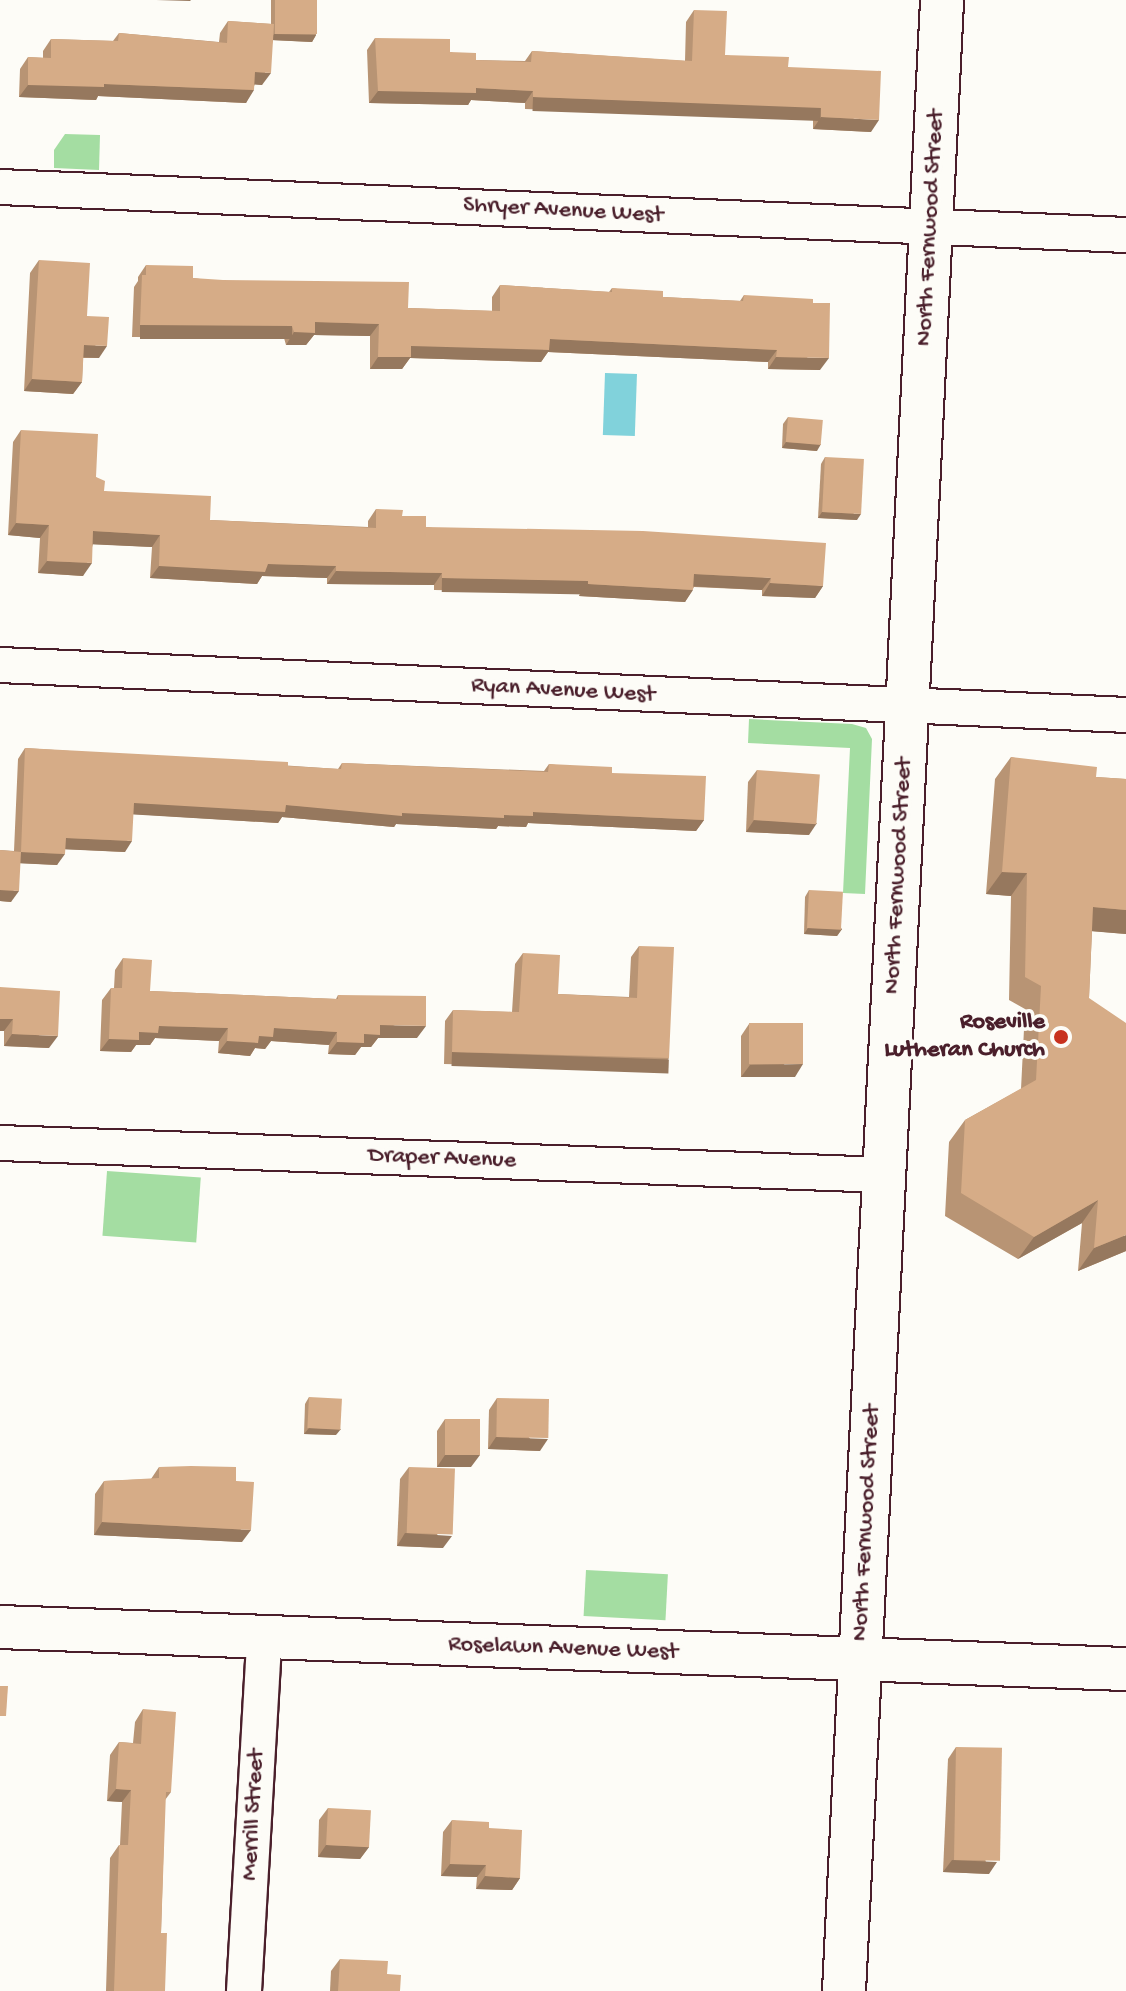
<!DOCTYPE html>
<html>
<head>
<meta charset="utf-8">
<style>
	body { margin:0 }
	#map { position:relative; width:1126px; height:1991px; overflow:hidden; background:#fdfcf7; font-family:"Gochi Hand",sans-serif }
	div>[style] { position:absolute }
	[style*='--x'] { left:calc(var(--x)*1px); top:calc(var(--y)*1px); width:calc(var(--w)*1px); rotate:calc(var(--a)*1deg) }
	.green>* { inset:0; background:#a4dda2; transform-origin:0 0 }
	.water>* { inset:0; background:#81d2db; transform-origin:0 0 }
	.roads { filter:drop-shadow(2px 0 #4a1f2b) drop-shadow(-2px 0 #4a1f2b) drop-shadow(0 2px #4a1f2b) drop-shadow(0 -2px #4a1f2b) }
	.minor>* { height:34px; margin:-17px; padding:0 17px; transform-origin:17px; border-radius:17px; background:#fdfcf7 }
	.tertiary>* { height:42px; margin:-21px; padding:0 21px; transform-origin:21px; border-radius:21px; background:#fdfcf7 }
	.wall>* { inset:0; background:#b89474 }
	.shaded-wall>* { inset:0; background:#96785e; transform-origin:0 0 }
	.building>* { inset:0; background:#d6ac87; transform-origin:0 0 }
	.dots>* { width:22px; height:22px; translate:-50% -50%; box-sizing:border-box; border:4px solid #fdfcf7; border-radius:50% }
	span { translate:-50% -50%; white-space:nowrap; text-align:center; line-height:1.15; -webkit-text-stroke:7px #fdfcf7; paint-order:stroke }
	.street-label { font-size:24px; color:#4a1f2b }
	.poi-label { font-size:24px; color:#4a1f2b; font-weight:700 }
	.right { translate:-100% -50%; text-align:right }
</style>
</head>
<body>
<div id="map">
	<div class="green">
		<i style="clip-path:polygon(65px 134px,100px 135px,99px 170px,54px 168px,54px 150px)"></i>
		<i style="clip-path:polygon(749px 719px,852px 724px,866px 728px,872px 739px,865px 894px,843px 893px,850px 748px,748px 743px)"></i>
		<i style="left:107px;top:1171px;width:94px;height:65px;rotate:4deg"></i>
		<i style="left:586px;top:1570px;width:82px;height:46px;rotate:3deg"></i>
	</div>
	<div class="water">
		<i style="left:605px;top:373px;width:32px;height:62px;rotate:2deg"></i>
	</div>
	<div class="roads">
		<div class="minor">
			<i style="--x:0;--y:187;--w:1127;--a:2.44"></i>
			<i style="--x:0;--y:665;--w:1127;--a:2.54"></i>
			<i style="--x:0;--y:1143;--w:886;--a:2.07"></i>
			<i style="--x:244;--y:1991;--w:353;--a:-86.7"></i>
		</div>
		<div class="tertiary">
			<i style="--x:0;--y:1627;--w:1127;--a:2.14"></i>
			<i style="--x:844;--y:1991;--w:1993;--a:-87.18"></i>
		</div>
	</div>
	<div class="wall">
		<i style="clip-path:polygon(271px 0,317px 0,316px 35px,312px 42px,273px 40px,262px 85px,255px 84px,246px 103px,98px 96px,96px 100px,19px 97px,20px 69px,28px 57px,43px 58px,43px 51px,51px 39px,113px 41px,119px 33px,219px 42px,220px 33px,228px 21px,271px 24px)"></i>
		<i style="clip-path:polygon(694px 10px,725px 55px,788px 67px,871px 132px,813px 129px,813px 120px,525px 109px,525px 103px,471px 100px,468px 105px,369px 103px,367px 50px,375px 38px,450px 52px,476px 60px,525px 61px,532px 51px,685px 61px,686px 22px)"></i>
		<i style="clip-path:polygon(39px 260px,87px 316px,99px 358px,83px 358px,82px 382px,73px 394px,24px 391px,30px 273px)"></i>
		<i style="clip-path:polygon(146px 265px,193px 278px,408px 308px,492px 311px,492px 297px,500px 285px,609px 292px,612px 288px,663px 297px,740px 301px,744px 295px,820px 370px,768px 369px,768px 362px,548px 352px,541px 362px,410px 358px,402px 369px,370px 369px,370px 336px,314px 335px,306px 345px,286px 345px,284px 338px,132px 337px,134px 287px,138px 281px,138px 277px)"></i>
		<i style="clip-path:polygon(788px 417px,817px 451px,782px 448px,783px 424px)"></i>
		<i style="clip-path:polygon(21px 430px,96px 477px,104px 491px,210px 520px,368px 527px,368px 521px,376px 509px,402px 516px,426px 527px,823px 586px,815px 598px,762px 596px,762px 590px,694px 587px,685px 602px,579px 596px,580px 593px,434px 590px,434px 585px,327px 584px,327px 578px,262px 576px,257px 584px,150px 578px,152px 547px,93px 544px,83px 576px,38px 573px,40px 538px,8px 535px,13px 442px)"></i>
		<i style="clip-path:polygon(825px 457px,857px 520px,818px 518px,821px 464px)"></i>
		<i style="clip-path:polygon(25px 748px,338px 769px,342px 763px,544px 771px,549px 764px,612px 773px,704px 820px,696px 831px,528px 823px,526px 827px,498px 826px,496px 829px,396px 824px,394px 827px,282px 817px,278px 823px,133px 814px,125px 852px,65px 849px,57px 865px,20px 863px,11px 902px,0 901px,0 850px,14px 851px,18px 759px)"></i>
		<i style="clip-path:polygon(1011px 757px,1096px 777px,1126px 779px,1126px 934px,1092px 931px,1089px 998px,1126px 1251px,1078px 1271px,1082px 1223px,1018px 1259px,945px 1216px,949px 1142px,965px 1120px,1021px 1089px,1025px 1009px,1009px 1000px,1011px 896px,986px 894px,995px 779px)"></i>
		<i style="clip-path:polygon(757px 770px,809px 835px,746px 832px,748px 782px)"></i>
		<i style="clip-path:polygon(809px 890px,842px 929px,837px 936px,804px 934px,805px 897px)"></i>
		<i style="clip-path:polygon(639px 946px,669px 1058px,661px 1070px,444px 1064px,445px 1021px,453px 1010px,512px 1012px,515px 964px,523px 953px,558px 994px,629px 997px,631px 957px)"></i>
		<i style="clip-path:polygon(123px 958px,150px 991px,336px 999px,338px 995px,417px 1038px,378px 1038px,371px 1047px,361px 1047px,355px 1055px,328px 1054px,329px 1045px,271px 1041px,265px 1049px,255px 1048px,250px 1056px,218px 1053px,219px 1041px,155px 1038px,150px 1045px,136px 1045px,131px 1052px,100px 1051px,102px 1000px,111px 988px,114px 988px,115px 970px)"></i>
		<i style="clip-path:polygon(0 987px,49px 1048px,4px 1046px,4px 1031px,0 1031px)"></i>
		<i style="clip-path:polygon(749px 1024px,795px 1077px,741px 1077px,741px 1036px)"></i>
		<i style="clip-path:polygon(309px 1397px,336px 1435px,304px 1434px,305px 1404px)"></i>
		<i style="clip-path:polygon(497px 1398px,540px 1451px,488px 1449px,489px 1410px)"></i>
		<i style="clip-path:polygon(445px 1419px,471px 1467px,437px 1467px,437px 1431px)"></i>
		<i style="clip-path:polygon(159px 1467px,236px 1481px,242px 1542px,94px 1535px,95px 1494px,104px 1481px,151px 1479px)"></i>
		<i style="clip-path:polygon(409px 1467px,443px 1548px,397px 1546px,400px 1479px)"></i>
		<i style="clip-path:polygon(143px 1709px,171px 1792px,165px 1800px,161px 1933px,165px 1991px,106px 1991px,110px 1858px,119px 1845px,120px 1845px,122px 1802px,107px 1801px,110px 1755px,119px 1742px,133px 1743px,135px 1722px)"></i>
		<i style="clip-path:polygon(956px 1747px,989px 1874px,943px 1872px,948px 1759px)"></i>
		<i style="clip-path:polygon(328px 1808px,369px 1847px,360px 1859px,318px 1857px,319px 1820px)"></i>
		<i style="clip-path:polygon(452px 1820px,489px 1828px,520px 1878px,512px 1890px,476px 1889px,477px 1877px,441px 1876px,443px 1832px)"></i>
		<i style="clip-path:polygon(340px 1959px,387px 1974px,400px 1991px,330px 1991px,331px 1971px)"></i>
	</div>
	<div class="shaded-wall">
		<i style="clip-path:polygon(156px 0,191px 0,190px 1px)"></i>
		<i style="clip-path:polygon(274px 34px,316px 35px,312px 42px,270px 40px)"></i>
		<i style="clip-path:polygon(255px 72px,271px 73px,262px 85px,247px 84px)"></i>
		<i style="clip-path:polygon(104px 84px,254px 90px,246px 103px,98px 96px,96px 100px,19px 97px,28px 85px)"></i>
		<i style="clip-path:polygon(476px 88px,533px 91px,525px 103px,471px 100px,468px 105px,369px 103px,378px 91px)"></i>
		<i style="left:533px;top:97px;width:288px;height:14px;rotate:2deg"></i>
		<i style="clip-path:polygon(821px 117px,879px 120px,871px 132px,813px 129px)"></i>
		<i style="clip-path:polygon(315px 322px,379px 324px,370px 336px,314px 335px,306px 345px,286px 345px,294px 332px)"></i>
		<i style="left:140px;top:325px;width:152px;height:14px"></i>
		<i style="clip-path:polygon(550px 339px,777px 350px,768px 362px,548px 352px,541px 362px,410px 358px,402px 369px,370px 369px,378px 357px,411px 346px)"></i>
		<i style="clip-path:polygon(84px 345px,107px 346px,99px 358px,76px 357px)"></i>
		<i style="clip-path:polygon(776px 357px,829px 358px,820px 370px,768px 369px)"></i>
		<i style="clip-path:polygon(32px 379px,82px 382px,73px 394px,24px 391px)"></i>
		<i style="clip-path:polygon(786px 442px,821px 444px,817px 451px,782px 448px)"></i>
		<i style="clip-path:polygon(822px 512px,861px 514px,857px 520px,818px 518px)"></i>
		<i style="clip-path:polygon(16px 523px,49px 525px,40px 538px,8px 535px)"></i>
		<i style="clip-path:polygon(93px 531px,160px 535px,152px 547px,85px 544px)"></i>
		<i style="clip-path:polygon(47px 561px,92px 563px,83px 576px,38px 573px)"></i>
		<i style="clip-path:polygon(268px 564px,336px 566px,327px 578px,262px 576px,257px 584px,150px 578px,159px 566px)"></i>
		<i style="clip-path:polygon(336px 571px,442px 573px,434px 585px,327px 584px)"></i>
		<i style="clip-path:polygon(694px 574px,771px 578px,762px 590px,686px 586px)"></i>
		<i style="left:442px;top:578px;width:146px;height:14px;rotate:1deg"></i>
		<i style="clip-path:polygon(770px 583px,823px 586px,815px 598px,762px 596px)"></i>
		<i style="clip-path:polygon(588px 584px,693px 590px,685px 602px,579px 596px)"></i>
		<i style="clip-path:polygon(134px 803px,286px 805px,402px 813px,504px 815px,533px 812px,704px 820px,696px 831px,528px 823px,526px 827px,498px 826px,496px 829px,396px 824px,394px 827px,282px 817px,278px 823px,126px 814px)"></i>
		<i style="clip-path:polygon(754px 820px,817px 823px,809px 835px,746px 832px)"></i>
		<i style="clip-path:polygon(66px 838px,132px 841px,125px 852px,58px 849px)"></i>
		<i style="clip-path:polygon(21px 852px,65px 854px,57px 865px,14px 863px)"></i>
		<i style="clip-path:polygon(1002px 872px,1027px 873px,1011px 896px,986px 894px)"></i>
		<i style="clip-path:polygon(0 890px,19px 891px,11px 902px,0 901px)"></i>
		<i style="clip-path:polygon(1093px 907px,1126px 910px,1126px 934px,1077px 930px)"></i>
		<i style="clip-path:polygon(808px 928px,842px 929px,837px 936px,804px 934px)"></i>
		<i style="clip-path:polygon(0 1019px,13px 1019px,4px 1031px,0 1031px)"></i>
		<i style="clip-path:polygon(380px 1025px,426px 1026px,417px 1038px,378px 1038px,371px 1047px,361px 1047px,355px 1055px,328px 1054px,337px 1042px,364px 1034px)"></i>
		<i style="clip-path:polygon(159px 1026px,228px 1028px,219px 1041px,155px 1038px,150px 1045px,136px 1045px,131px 1052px,100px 1051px,109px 1039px,139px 1032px)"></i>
		<i style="clip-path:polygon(274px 1028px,337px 1032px,329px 1045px,271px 1041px,265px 1049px,255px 1048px,250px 1056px,218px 1053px,227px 1041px,259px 1036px)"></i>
		<i style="clip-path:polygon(12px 1034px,58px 1036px,49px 1048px,4px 1046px)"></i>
		<i style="left:452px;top:1052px;width:217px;height:14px;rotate:2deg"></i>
		<i style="clip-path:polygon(803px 1064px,795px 1077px,741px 1077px,750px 1065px)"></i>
		<i style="clip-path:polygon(1098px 1200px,1082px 1223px,1018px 1259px,1034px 1237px)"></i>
		<i style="clip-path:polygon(1126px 1235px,1126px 1251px,1078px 1271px,1094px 1248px)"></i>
		<i style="clip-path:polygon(309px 1428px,341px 1429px,336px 1435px,304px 1434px)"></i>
		<i style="clip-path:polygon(496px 1437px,548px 1439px,540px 1451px,488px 1449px)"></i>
		<i style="clip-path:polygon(445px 1455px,480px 1455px,471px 1467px,437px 1467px)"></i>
		<i style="clip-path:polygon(102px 1522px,251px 1530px,242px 1542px,94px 1535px)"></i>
		<i style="clip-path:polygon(405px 1533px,452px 1536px,443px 1548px,397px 1546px)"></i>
		<i style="clip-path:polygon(116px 1789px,131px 1790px,122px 1802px,107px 1801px)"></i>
		<i style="clip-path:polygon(326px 1845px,369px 1847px,360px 1859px,318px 1857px)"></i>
		<i style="clip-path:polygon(952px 1860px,997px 1862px,989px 1874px,943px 1872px)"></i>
		<i style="clip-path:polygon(450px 1864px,486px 1865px,477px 1877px,441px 1876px)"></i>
		<i style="clip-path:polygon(485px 1876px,520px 1878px,512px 1890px,476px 1889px)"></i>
	</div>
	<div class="building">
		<i style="left:275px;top:0;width:42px;height:34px"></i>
		<i style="clip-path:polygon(694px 10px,727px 11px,725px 55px,789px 57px,788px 67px,881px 71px,879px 120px,821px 117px,821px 108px,533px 97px,533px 91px,476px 88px,476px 93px,378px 91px,375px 38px,450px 39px,450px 52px,476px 53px,476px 60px,531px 62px,532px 51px,692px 61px)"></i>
		<i style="clip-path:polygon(228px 21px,274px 24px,271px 73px,255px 72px,254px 90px,104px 84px,104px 87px,28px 85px,28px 57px,51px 58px,51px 39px,118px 41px,119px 33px,227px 43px)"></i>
		<i style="clip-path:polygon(39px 260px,90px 263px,87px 316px,109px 317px,107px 346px,84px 345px,82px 382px,32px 379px)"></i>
		<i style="clip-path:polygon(146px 265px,193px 266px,193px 278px,223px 280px,409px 282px,408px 308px,500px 311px,500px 285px,612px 292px,612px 288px,663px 291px,663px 297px,743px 301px,744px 295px,813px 299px,813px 303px,830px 303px,829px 358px,776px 357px,777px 350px,550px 339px,549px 350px,411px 346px,411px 357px,378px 357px,379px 324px,315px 322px,315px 333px,294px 332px,292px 326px,140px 325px,142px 275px,146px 275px)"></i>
		<i style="left:788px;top:417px;width:35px;height:25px;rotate:5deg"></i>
		<i style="clip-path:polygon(21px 430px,98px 434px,96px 477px,105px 481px,104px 491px,211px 496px,210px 520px,376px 528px,376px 509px,403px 510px,402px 516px,426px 516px,426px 527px,643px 531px,826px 543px,823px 586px,770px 583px,771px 578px,694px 574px,693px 590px,588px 584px,588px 581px,442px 578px,442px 573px,336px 571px,336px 566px,268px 564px,265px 572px,159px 566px,160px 535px,93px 531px,92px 563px,47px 561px,49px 525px,16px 523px)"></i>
		<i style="left:825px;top:457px;width:39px;height:55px;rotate:3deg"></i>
		<i style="clip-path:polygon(25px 748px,288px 762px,288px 766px,341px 769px,342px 763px,548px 772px,549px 764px,612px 767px,612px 773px,706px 776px,704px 820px,533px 812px,533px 816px,504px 815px,504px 818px,402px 813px,402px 816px,286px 805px,285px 812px,134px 803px,132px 841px,66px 838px,65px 854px,21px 852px,19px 891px,0 890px,0 850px,21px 852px)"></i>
		<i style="clip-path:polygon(1011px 757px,1097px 767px,1096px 777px,1126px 779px,1126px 910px,1093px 907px,1089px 998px,1126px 1023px,1126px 1235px,1094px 1248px,1098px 1200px,1034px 1237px,961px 1193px,965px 1120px,1036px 1080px,1041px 986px,1025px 977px,1027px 873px,1002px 872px)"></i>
		<i style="left:757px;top:770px;width:63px;height:50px;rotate:4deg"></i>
		<i style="left:809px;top:890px;width:34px;height:38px;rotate:3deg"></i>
		<i style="clip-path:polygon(639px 946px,674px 947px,669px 1058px,452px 1052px,453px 1010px,519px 1012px,523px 953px,560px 955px,558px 994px,637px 998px)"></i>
		<i style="clip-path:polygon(123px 958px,152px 960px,150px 991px,338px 999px,338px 995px,426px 996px,426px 1026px,380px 1025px,380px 1035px,364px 1034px,364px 1043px,337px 1042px,337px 1032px,274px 1028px,273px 1037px,259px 1036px,258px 1043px,227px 1041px,228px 1028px,159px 1026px,158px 1033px,139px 1032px,139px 1040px,109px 1039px,111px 988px,122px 988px)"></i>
		<i style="clip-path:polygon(0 987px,60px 991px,58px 1036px,12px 1034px,13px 1019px,0 1019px)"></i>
		<i style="left:803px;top:1023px;width:41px;height:54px;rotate:90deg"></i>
		<i style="left:309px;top:1397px;width:33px;height:31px;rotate:3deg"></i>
		<i style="left:497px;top:1398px;width:52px;height:39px;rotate:1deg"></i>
		<i style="left:445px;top:1419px;width:35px;height:36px"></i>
		<i style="clip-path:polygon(191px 1466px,236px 1467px,236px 1481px,254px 1482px,251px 1530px,102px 1522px,104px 1481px,159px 1478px,159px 1467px)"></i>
		<i style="left:409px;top:1467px;width:46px;height:66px;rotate:2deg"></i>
		<i style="clip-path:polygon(0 1686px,8px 1686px,6px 1716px,0 1716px)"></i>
		<i style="clip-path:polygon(143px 1709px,176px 1712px,171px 1792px,166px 1792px,161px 1933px,167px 1933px,165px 1991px,114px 1991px,119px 1845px,128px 1845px,131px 1790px,116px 1789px,119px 1742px,141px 1744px)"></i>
		<i style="left:956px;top:1747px;width:46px;height:113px;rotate:1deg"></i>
		<i style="left:328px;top:1808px;width:43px;height:37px;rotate:3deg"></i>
		<i style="clip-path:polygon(452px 1820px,489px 1822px,489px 1828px,522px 1830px,520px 1878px,485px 1876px,486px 1865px,450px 1864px)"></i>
		<i style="clip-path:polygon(340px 1959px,388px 1961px,387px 1974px,401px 1975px,400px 1991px,338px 1991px)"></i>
	</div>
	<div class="dots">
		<i style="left:1061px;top:1037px;background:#c8321e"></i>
	</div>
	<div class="street-label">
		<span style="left:563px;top:211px;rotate:3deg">Shryer Avenue West</span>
		<span style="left:931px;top:228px;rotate:-87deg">North Fernwood Street</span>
		<span style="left:563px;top:691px;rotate:3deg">Ryan Avenue West</span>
		<span style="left:899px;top:876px;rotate:-87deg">North Fernwood Street</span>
		<span style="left:442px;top:1159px;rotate:2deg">Draper Avenue</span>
		<span style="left:867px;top:1523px;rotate:-87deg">North Fernwood Street</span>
		<span style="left:563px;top:1649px;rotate:2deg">Roselawn Avenue West</span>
		<span style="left:254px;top:1815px;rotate:-87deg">Merrill Street</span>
	</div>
	<div class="poi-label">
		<span class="right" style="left:1045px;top:1037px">Roseville<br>Lutheran Church</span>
	</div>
</div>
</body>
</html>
